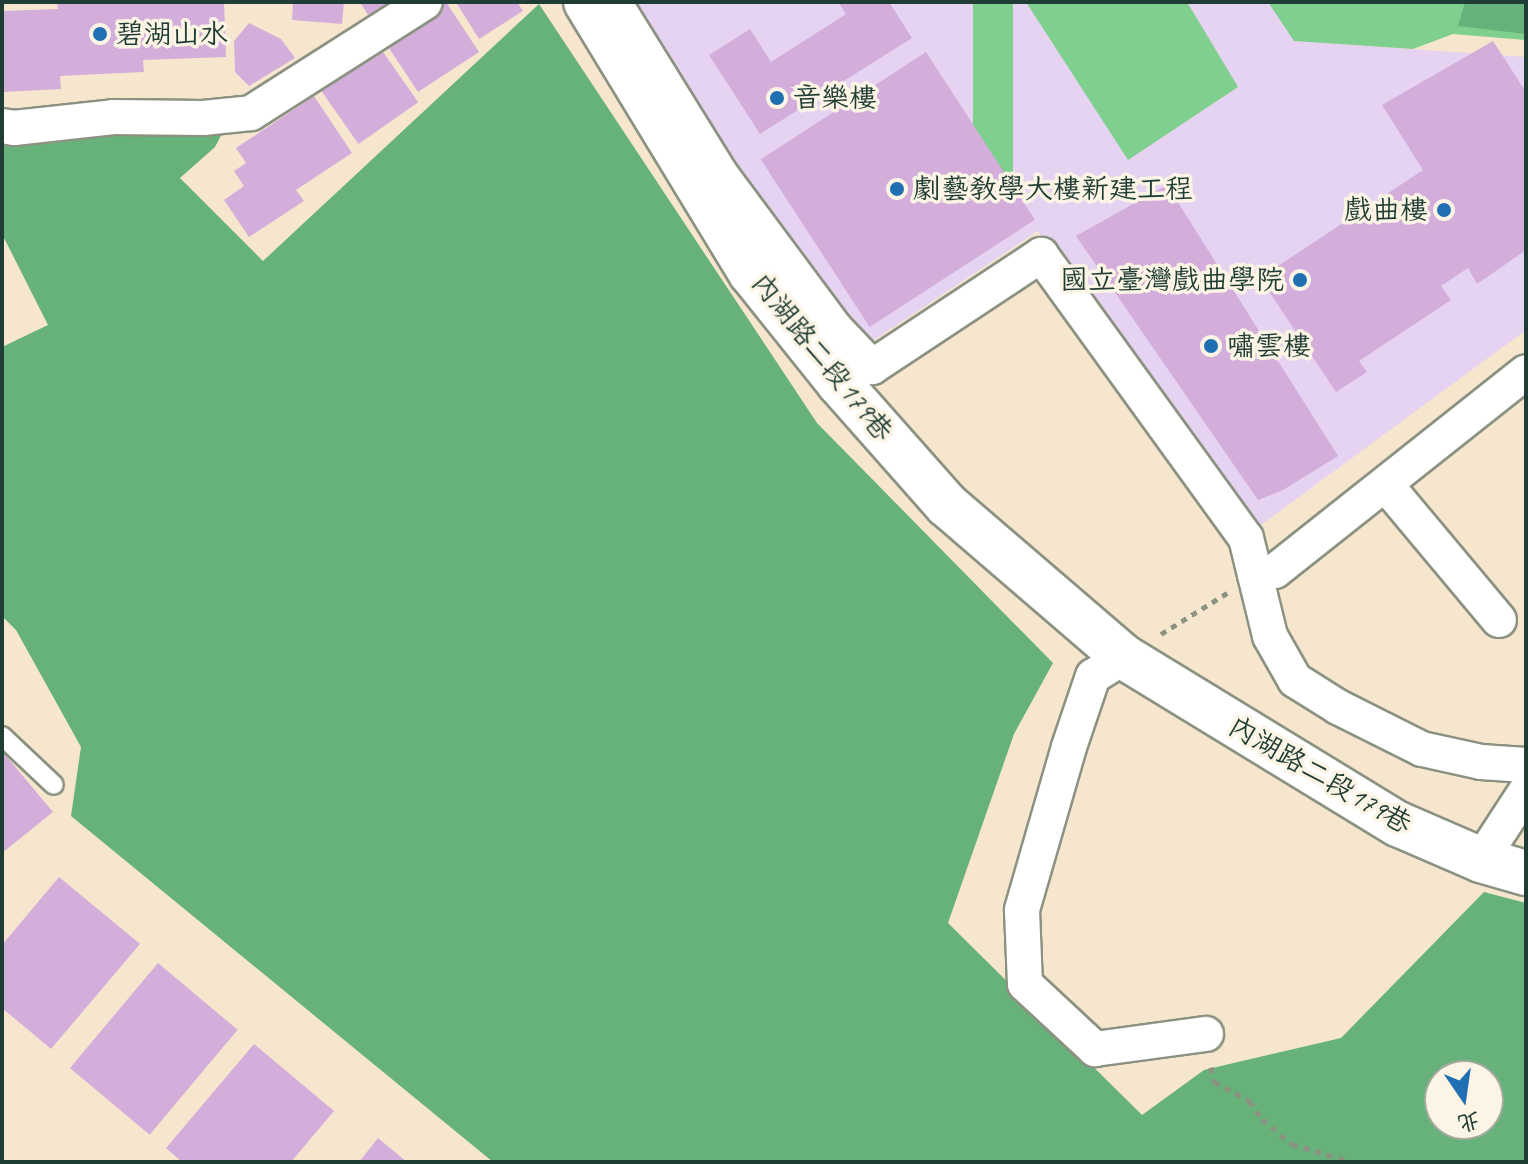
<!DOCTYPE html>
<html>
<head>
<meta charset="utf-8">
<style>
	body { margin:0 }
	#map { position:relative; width:1528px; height:1164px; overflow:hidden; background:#f7e6ce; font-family:Caveat,"LXGW WenKai TC",sans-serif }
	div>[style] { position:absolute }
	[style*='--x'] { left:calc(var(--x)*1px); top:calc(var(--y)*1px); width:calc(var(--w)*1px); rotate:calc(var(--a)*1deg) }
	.built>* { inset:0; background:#e5d3f1 }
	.green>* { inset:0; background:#7fcf8f; transform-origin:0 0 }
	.forest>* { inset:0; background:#67b27a }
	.building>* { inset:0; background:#d4aedb; transform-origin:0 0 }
	.path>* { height:5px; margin-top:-2.5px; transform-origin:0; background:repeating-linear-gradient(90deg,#8b9281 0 6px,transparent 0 12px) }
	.roads { filter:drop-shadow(2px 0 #8b9281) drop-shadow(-2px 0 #8b9281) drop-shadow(0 2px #8b9281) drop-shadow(0 -2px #8b9281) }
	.service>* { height:18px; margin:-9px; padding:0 9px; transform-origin:9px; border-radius:9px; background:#fff }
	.minor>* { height:34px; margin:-17px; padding:0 17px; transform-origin:17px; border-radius:17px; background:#fff }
	.tertiary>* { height:44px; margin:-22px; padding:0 22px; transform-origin:22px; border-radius:22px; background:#fff }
	.dots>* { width:22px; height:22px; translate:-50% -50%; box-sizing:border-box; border:4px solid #fcf5e5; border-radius:50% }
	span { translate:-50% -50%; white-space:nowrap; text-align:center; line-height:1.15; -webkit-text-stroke:7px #fcf5e5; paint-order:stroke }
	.poi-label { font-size:28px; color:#1f3d34 }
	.left { translate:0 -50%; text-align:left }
	.right { translate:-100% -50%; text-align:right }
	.street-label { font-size:28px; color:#1f3d34 }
	.frame { position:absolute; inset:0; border:4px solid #1f3d34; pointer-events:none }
	.north { position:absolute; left:1424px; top:1060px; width:80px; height:80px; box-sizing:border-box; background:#fcf5e5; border:2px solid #a4ab9e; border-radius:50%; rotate:167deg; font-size:22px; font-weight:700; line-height:32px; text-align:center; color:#1f3d34 }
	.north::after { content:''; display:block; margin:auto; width:28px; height:36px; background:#1f6fb2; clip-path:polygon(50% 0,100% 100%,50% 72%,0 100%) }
</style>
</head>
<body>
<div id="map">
	<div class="built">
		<i style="clip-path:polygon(628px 2px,1269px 2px,1295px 41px,1526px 57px,1526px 330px,1257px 528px,1038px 231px,868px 344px,680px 93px)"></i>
	</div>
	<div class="green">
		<i style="left:973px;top:2px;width:40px;height:205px"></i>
		<i style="clip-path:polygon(1026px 2px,1187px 2px,1238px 87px,1128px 160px)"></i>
		<i style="clip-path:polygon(1268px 2px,1526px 2px,1526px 40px,1453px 34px,1413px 49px,1294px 41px)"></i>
	</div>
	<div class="forest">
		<i style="clip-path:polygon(1465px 2px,1526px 2px,1526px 34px,1458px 26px)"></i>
		<i style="clip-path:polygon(evenodd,539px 4px,817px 423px,1053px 663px,1014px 734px,948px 923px,1142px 1115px,1204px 1070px,1341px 1038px,1484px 892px,1526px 903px,1526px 1162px,493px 1162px,71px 816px,81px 747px,16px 630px,2px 616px,2px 347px,48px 325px,2px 234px,2px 136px,225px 128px,215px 147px,180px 178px,263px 261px,539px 4px,1440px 1076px,1488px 1076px,1488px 1124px,1440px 1124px,1440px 1076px)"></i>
	</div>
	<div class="building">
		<i style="clip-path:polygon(57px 2px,224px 2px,226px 57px,143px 60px,144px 72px,60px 76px,61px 89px,2px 92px,2px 11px,58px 9px)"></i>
		<i style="clip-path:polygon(293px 2px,344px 2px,342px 24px,292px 20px)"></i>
		<i style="clip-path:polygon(360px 2px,389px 2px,368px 15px)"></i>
		<i style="clip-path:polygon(440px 2px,446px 2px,479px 52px,418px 92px,383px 39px)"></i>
		<i style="clip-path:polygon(456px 2px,517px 2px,523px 11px,479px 39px)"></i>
		<i style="clip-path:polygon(838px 2px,889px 2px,912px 38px,760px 134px,709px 55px,750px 29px,771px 62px,846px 14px)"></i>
		<i style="clip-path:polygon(249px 23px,281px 39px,295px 58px,249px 86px,235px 72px,234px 41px)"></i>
		<i style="clip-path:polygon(1493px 41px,1526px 92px,1526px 250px,1477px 284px,1468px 268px,1441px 286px,1451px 300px,1359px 361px,1367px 372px,1336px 392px,1260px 278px,1423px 170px,1382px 105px)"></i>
		<i style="left:381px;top:49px;width:65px;height:73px;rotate:55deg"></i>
		<i style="left:926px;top:52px;width:200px;height:197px;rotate:57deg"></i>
		<i style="clip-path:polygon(314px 96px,352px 153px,296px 190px,304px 201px,249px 237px,224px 200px,244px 186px,234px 171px,246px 163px,236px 148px)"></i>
		<i style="clip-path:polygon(1167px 185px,1338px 456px,1283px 490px,1258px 500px,1076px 236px)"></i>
		<i style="clip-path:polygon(2px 751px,53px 812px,2px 853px)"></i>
		<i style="clip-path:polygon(59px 877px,140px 944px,51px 1049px,2px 1008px,2px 945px)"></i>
		<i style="left:158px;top:963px;width:104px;height:137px;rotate:40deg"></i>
		<i style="clip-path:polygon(254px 1044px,334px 1111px,291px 1162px,182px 1162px,166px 1148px)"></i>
		<i style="clip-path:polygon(378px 1138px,407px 1162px,359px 1162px)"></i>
	</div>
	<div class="path">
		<i style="--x:1161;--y:634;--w:78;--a:-31.8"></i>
		<i style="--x:1211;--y:1067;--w:15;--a:79"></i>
		<i style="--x:1214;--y:1082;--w:40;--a:28"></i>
		<i style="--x:1249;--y:1101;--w:22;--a:54"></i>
		<i style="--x:1262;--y:1119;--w:39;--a:40"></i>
		<i style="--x:1292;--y:1144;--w:63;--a:16.7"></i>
	</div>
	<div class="roads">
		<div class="service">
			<i style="--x:2;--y:736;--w:71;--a:43.3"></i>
		</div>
		<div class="minor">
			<i style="--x:614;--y:2;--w:205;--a:58.2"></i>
			<i style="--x:722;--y:176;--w:189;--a:53.4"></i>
			<i style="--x:835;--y:328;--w:54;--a:46.5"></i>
			<i style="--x:872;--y:367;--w:203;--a:-33.5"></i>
			<i style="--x:1041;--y:255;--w:349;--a:54.1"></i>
			<i style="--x:1246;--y:538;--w:101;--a:76.2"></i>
			<i style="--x:1270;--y:636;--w:51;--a:60.4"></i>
			<i style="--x:1295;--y:680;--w:51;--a:32.1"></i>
			<i style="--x:1338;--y:707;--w:94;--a:26.6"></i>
			<i style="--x:1422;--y:749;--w:60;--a:12.4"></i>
			<i style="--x:1481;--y:762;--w:45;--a:3.8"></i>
			<i style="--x:2;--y:126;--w:12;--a:9"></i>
			<i style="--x:14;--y:128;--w:100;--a:-6.3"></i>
			<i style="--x:113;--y:117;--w:90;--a:0.6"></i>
			<i style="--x:203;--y:118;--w:48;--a:-5.9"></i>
			<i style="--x:251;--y:113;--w:206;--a:-32.5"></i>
			<i style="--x:1386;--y:485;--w:176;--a:50.1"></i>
			<i style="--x:1255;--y:575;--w:20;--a:-11"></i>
			<i style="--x:1275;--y:571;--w:320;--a:-38.4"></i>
			<i style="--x:1124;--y:657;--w:36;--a:148"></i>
			<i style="--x:1093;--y:676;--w:75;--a:108.7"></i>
			<i style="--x:1069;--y:747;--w:170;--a:106.1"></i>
			<i style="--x:1022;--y:910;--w:74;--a:87.7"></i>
			<i style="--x:1025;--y:984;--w:96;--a:42.9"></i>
			<i style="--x:1095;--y:1049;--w:112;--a:-7.7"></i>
			<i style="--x:1481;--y:860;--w:82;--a:-56.9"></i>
		</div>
		<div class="tertiary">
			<i style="--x:586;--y:2;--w:317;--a:58.7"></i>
			<i style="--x:751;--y:273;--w:141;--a:51.3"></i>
			<i style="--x:839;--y:383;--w:163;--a:48.5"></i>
			<i style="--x:947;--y:505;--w:233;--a:40.7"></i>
			<i style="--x:1124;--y:657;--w:321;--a:31.4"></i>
			<i style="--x:1398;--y:824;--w:90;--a:23.4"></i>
			<i style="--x:1481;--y:860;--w:47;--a:16.1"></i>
		</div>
	</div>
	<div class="dots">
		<i style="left:100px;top:34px;background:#1f6fb2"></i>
		<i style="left:777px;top:98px;background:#1f6fb2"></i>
		<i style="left:897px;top:189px;background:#1f6fb2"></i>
		<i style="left:1444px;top:210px;background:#1f6fb2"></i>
		<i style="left:1300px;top:280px;background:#1f6fb2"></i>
		<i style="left:1211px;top:346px;background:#1f6fb2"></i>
	</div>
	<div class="poi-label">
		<span class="left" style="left:116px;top:34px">碧湖山水</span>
		<span class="left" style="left:793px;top:98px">音樂樓</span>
		<span class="left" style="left:913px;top:189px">劇藝教學大樓新建工程</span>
		<span class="right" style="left:1428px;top:210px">戲曲樓</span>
		<span class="right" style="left:1284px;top:280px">國立臺灣戲曲學院</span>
		<span class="left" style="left:1227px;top:346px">嘯雲樓</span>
	</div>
	<div class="street-label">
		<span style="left:822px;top:357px;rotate:51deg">內湖路二段179巷</span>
		<span style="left:1320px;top:775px;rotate:30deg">內湖路二段179巷</span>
	</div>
	<div class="frame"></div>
	<div class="north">北</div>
</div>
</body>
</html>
